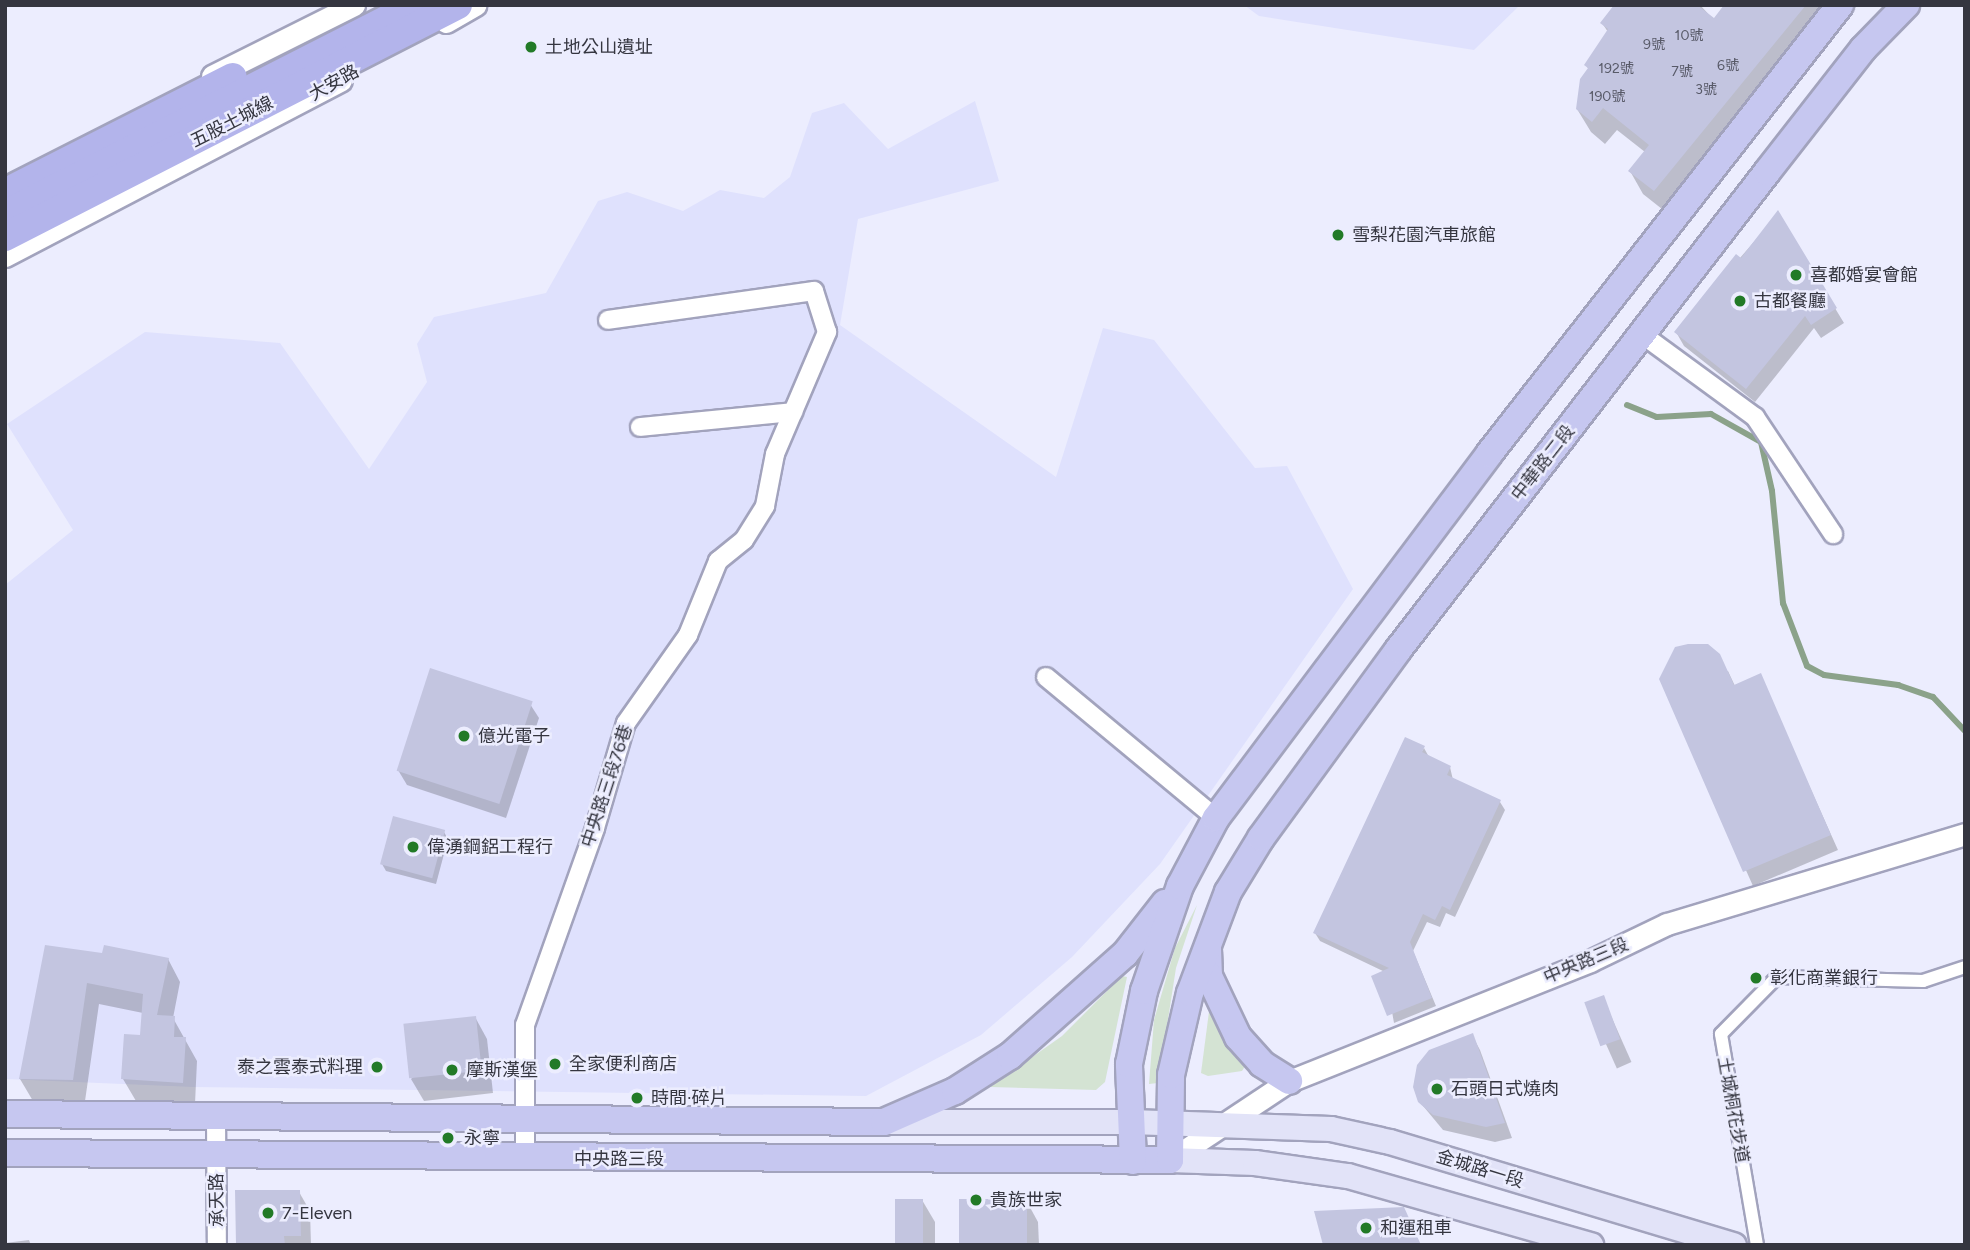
<!DOCTYPE html>
<html>
<head>
<meta charset="utf-8">
<style>
	body { margin:0 }
	#map { position:relative; width:1970px; height:1250px; overflow:hidden; background:#ecedfe; font-family:Figtree,"Noto Sans TC",sans-serif }
	div>[style] { position:absolute }
	[style*='--x'] { left:calc(var(--x)*1px); top:calc(var(--y)*1px); width:calc(var(--w)*1px); rotate:calc(var(--a)*1deg) }
	.built>* { inset:0; background:#dfe1fd }
	.green>* { inset:0; background:#d4e3d3 }
	.shadow>* { inset:0; background:#0003; transform-origin:0 0 }
	.stream>* { height:6px; margin:-3px; padding:0 3px; transform-origin:3px; border-radius:3px; background:#8ba28a }
	.building>* { inset:0; background:#c3c5e0; transform-origin:0 0 }
	.roads { filter:drop-shadow(2px 0 #a2a3bd) drop-shadow(-2px 0 #a2a3bd) drop-shadow(0 2px #a2a3bd) drop-shadow(0 -2px #a2a3bd) }
	.pedestrian>* { height:12px; margin:-6px; padding:0 6px; transform-origin:6px; border-radius:6px; background:#fff }
	.minor>* { height:18px; margin:-9px; padding:0 9px; transform-origin:9px; border-radius:9px; background:#fff }
	.tertiary>* { height:21px; margin:-10.5px; padding:0 10.5px; transform-origin:10.5px; border-radius:10.5px; background:#fff }
	.secondary>* { height:24px; margin:-12px; padding:0 12px; transform-origin:12px; border-radius:12px; background:#e2e3f8 }
	.primary>* { height:26px; margin:-13px; padding:0 13px; transform-origin:13px; border-radius:13px; background:#c6c7f0 }
	.trunk>* { height:28px; margin:-14px; padding:0 14px; transform-origin:14px; border-radius:14px; background:#b3b4eb }
	.dots>* { width:19px; height:19px; translate:-50% -50%; box-sizing:border-box; border:4px solid #ecedfe; border-radius:50% }
	span { translate:-50% -50%; white-space:nowrap; text-align:center; line-height:1.15; -webkit-text-stroke:5px #ecedfe; paint-order:stroke }
	.number-label { font-size:14px; color:#585a68 }
	.number-label span { -webkit-text-stroke-width:0 }
	.poi-label { font-size:18px; color:#353640 }
	.left { translate:0 -50%; text-align:left }
	.right { translate:-100% -50%; text-align:right }
	.street-label { font-size:18px; color:#353640 }
	.frame { position:absolute; inset:0; border:7px solid #353640; pointer-events:none }
</style>
</head>
<body>
<div id="map">
	<div class="built">
		<i style="clip-path:polygon(1244px 5px,1520px 5px,1474px 50px,1259px 16px)"></i>
		<i style="clip-path:polygon(975px 101px,999px 181px,858px 219px,840px 325px,1056px 477px,1103px 328px,1154px 340px,1255px 468px,1287px 466px,1353px 589px,1160px 864px,1072px 957px,981px 1035px,866px 1096px,193px 1087px,5px 1079px,5px 585px,73px 530px,7px 424px,145px 332px,280px 343px,369px 469px,427px 382px,417px 344px,434px 317px,546px 293px,598px 201px,627px 192px,683px 211px,720px 190px,764px 198px,790px 177px,812px 113px,844px 103px,888px 149px)"></i>
	</div>
	<div class="green">
		<i style="clip-path:polygon(1197px 905px,1176px 968px,1158px 1083px,1149px 1084px,1154px 1020px,1175px 948px)"></i>
		<i style="clip-path:polygon(1122px 976px,1127px 977px,1105px 1082px,1096px 1090px,990px 1087px,1062px 1036px)"></i>
		<i style="clip-path:polygon(1210px 1004px,1247px 1063px,1242px 1071px,1208px 1076px,1201px 1073px)"></i>
	</div>
	<div class="shadow">
		<i style="clip-path:polygon(1617px 5px,1700px 5px,1714px 20px,1727px 5px,1821px 5px,1827px 15px,1667px 213px,1643px 194px,1630px 171px,1645px 152px,1617px 130px,1605px 144px,1591px 132px,1577px 109px,1589px 70px,1586px 65px,1608px 32px,1602px 23px)"></i>
		<i style="clip-path:polygon(1778px 214px,1844px 323px,1821px 338px,1814px 328px,1755px 402px,1684px 346px,1676px 332px)"></i>
		<i style="clip-path:polygon(1728px 671px,1735px 686px,1760px 676px,1838px 850px,1753px 886px,1661px 680px)"></i>
		<i style="clip-path:polygon(530px 704px,539px 718px,506px 818px,407px 785px,398px 770px)"></i>
		<i style="clip-path:polygon(1424px 748px,1429px 757px,1450px 767px,1453px 780px,1500px 802px,1505px 810px,1455px 917px,1446px 913px,1440px 927px,1427px 922px,1413px 951px,1436px 1006px,1394px 1023px,1385px 972px,1320px 941px,1315px 933px)"></i>
		<i style="clip-path:polygon(444px 832px,448px 839px,436px 884px,386px 871px,382px 864px)"></i>
		<i style="clip-path:polygon(104px 955px,168px 959px,180px 982px,173px 1018px,197px 1061px,195px 1104px,136px 1101px,123px 1079px,142px 1037px,143px 1013px,99px 1004px,85px 1101px,33px 1101px,20px 1079px)"></i>
		<i style="left:1603px;top:998px;width:70px;height:16px;rotate:66deg"></i>
		<i style="clip-path:polygon(475px 1017px,487px 1039px,493px 1093px,424px 1101px,411px 1079px)"></i>
		<i style="clip-path:polygon(1472px 1035px,1480px 1050px,1512px 1138px,1495px 1142px,1443px 1130px,1419px 1101px)"></i>
		<i style="clip-path:polygon(299px 1192px,310px 1211px,311px 1245px,238px 1245px)"></i>
		<i style="clip-path:polygon(922px 1200px,935px 1222px,935px 1245px,897px 1245px)"></i>
		<i style="clip-path:polygon(1026px 1200px,1038px 1222px,1039px 1245px,962px 1245px)"></i>
		<i style="clip-path:polygon(29px 1240px,31px 1245px,5px 1245px,5px 1243px)"></i>
	</div>
	<div class="stream">
		<i style="--x:1627;--y:405;--w:32;--a:22"></i>
		<i style="--x:1657;--y:417;--w:54;--a:-3.2"></i>
		<i style="--x:1711;--y:414;--w:57;--a:29.2"></i>
		<i style="--x:1761;--y:442;--w:50;--a:77.3"></i>
		<i style="--x:1772;--y:491;--w:113;--a:84.4"></i>
		<i style="--x:1783;--y:603;--w:67;--a:69.1"></i>
		<i style="--x:1807;--y:666;--w:19;--a:28"></i>
		<i style="--x:1824;--y:675;--w:75;--a:7.7"></i>
		<i style="--x:1898;--y:685;--w:37;--a:19"></i>
		<i style="--x:1933;--y:697;--w:47;--a:46.7"></i>
	</div>
	<div class="building">
		<i style="clip-path:polygon(1614px 5px,1697px 5px,1714px 18px,1724px 5px,1806px 5px,1654px 191px,1628px 171px,1649px 145px,1603px 108px,1592px 122px,1576px 109px,1580px 79px,1588px 68px,1584px 65px,1608px 29px,1600px 23px)"></i>
		<i style="clip-path:polygon(1778px 210px,1837px 308px,1811px 325px,1805px 316px,1746px 389px,1674px 332px,1736px 254px,1741px 258px)"></i>
		<i style="clip-path:polygon(1688px 644px,1708px 644px,1720px 654px,1734px 685px,1761px 673px,1831px 835px,1743px 872px,1659px 679px,1675px 647px)"></i>
		<i style="left:430px;top:668px;width:108px;height:108px;rotate:18deg"></i>
		<i style="clip-path:polygon(1405px 737px,1425px 746px,1422px 752px,1451px 766px,1447px 775px,1501px 800px,1450px 910px,1442px 906px,1435px 920px,1423px 914px,1410px 942px,1432px 998px,1387px 1016px,1371px 976px,1389px 968px,1313px 933px)"></i>
		<i style="left:393px;top:816px;width:54px;height:50px;rotate:15deg"></i>
		<i style="clip-path:polygon(45px 945px,102px 953px,104px 945px,169px 958px,157px 1015px,175px 1016px,174px 1037px,186px 1037px,183px 1083px,121px 1079px,124px 1034px,140px 1035px,143px 994px,87px 983px,73px 1080px,19px 1079px)"></i>
		<i style="left:1604px;top:995px;width:47px;height:21px;rotate:70deg"></i>
		<i style="left:476px;top:1016px;width:55px;height:73px;rotate:84deg"></i>
		<i style="clip-path:polygon(1473px 1033px,1505px 1123px,1486px 1127px,1433px 1115px,1418px 1102px,1413px 1087px,1417px 1065px,1429px 1050px)"></i>
		<i style="clip-path:polygon(235px 1190px,300px 1190px,301px 1236px,284px 1236px,285px 1245px,236px 1245px)"></i>
		<i style="left:895px;top:1199px;width:28px;height:46px"></i>
		<i style="left:959px;top:1199px;width:68px;height:46px"></i>
		<i style="clip-path:polygon(1404px 1207px,1421px 1245px,1323px 1245px,1314px 1211px)"></i>
	</div>
	<div class="roads">
		<div class="pedestrian">
			<i style="--x:1757;--y:1245;--w:214;--a:-99.7"></i>
			<i style="--x:1721;--y:1034;--w:80;--a:-45.5"></i>
			<i style="--x:1777;--y:977;--w:146;--a:1.6"></i>
			<i style="--x:1923;--y:981;--w:44;--a:-18.4"></i>
		</div>
		<div class="minor">
			<i style="--x:1643;--y:335;--w:139;--a:36.2"></i>
			<i style="--x:1755;--y:417;--w:141;--a:56.3"></i>
			<i style="--x:640;--y:427;--w:154;--a:-5.6"></i>
			<i style="--x:1046;--y:677;--w:221;--a:39.7"></i>
			<i style="--x:216;--y:1117;--w:128;--a:89.6"></i>
			<i style="--x:525;--y:1158;--w:133;--a:-90"></i>
			<i style="--x:525;--y:1025;--w:209;--a:-70.4"></i>
			<i style="--x:595;--y:828;--w:109;--a:-73.6"></i>
			<i style="--x:626;--y:723;--w:108;--a:-54.8"></i>
			<i style="--x:688;--y:635;--w:80;--a:-67.9"></i>
			<i style="--x:718;--y:561;--w:33;--a:-39"></i>
			<i style="--x:744;--y:540;--w:40;--a:-58"></i>
			<i style="--x:765;--y:506;--w:53;--a:-79.1"></i>
			<i style="--x:775;--y:454;--w:133;--a:-66.9"></i>
			<i style="--x:827;--y:332;--w:43;--a:-107.6"></i>
			<i style="--x:814;--y:291;--w:208;--a:172"></i>
		</div>
		<div class="tertiary">
			<i style="--x:446;--y:22;--w:34;--a:-30"></i>
			<i style="--x:212;--y:76;--w:159;--a:-26.6"></i>
			<i style="--x:5;--y:256;--w:379;--a:-27.6"></i>
			<i style="--x:1170;--y:1160;--w:143;--a:-33.6"></i>
			<i style="--x:1289;--y:1081;--w:324;--a:-21.7"></i>
			<i style="--x:1590;--y:961;--w:85;--a:-25.7"></i>
			<i style="--x:1667;--y:924;--w:311;--a:-16.8"></i>
		</div>
		<div class="secondary">
			<i style="--x:885;--y:1122;--w:246;--a:0"></i>
			<i style="--x:1131;--y:1122;--w:200;--a:2"></i>
			<i style="--x:1331;--y:1129;--w:60;--a:12.4"></i>
			<i style="--x:1390;--y:1142;--w:359;--a:16.7"></i>
			<i style="--x:1170;--y:1160;--w:85;--a:2"></i>
			<i style="--x:1255;--y:1163;--w:94;--a:8"></i>
			<i style="--x:1348;--y:1176;--w:253;--a:15.9"></i>
		</div>
		<div class="primary">
			<i style="--x:1208;--y:949;--w:27;--a:88"></i>
			<i style="--x:1209;--y:976;--w:68;--a:64.6"></i>
			<i style="--x:1238;--y:1037;--w:36;--a:48"></i>
			<i style="--x:1262;--y:1064;--w:32;--a:32"></i>
			<i style="--x:5;--y:1114;--w:879;--a:0.52"></i>
			<i style="--x:884;--y:1122;--w:77;--a:-23.6"></i>
			<i style="--x:955;--y:1091;--w:65;--a:-32.5"></i>
			<i style="--x:1010;--y:1056;--w:154;--a:-41.6"></i>
			<i style="--x:1125;--y:954;--w:65;--a:-51.9"></i>
			<i style="--x:5;--y:1153;--w:1165;--a:0.34"></i>
			<i style="--x:1170;--y:1160;--w:85;--a:-89.3"></i>
			<i style="--x:1171;--y:1075;--w:84;--a:-77"></i>
			<i style="--x:1190;--y:993;--w:108;--a:-69.4"></i>
			<i style="--x:1228;--y:892;--w:63;--a:-58.6"></i>
			<i style="--x:1261;--y:838;--w:233;--a:-53.9"></i>
			<i style="--x:1398;--y:650;--w:604;--a:-52.33"></i>
			<i style="--x:1767;--y:172;--w:156;--a:-52"></i>
			<i style="--x:1863;--y:49;--w:62;--a:-45.7"></i>
			<i style="--x:1133;--y:1161;--w:97;--a:-92.4"></i>
			<i style="--x:1129;--y:1064;--w:75;--a:-78.4"></i>
			<i style="--x:1144;--y:991;--w:111;--a:-71.1"></i>
			<i style="--x:1180;--y:886;--w:77;--a:-62.1"></i>
			<i style="--x:1216;--y:818;--w:455;--a:-53.1"></i>
			<i style="--x:1489;--y:454;--w:570;--a:-51.98"></i>
		</div>
		<div class="trunk">
			<i style="--x:16;--y:187;--w:243;--a:-26.9"></i>
			<i style="--x:5;--y:214;--w:460;--a:-27"></i>
			<i style="--x:5;--y:237;--w:509;--a:-27.12"></i>
		</div>
	</div>
	<div class="dots">
		<i style="left:531px;top:47px;background:#227a27"></i>
		<i style="left:1338px;top:235px;background:#227a27"></i>
		<i style="left:1796px;top:275px;background:#227a27"></i>
		<i style="left:1740px;top:301px;background:#227a27"></i>
		<i style="left:464px;top:736px;background:#227a27"></i>
		<i style="left:413px;top:847px;background:#227a27"></i>
		<i style="left:1756px;top:978px;background:#227a27"></i>
		<i style="left:555px;top:1064px;background:#227a27"></i>
		<i style="left:377px;top:1067px;background:#227a27"></i>
		<i style="left:452px;top:1070px;background:#227a27"></i>
		<i style="left:1437px;top:1089px;background:#227a27"></i>
		<i style="left:637px;top:1098px;background:#227a27"></i>
		<i style="left:448px;top:1138px;background:#227a27"></i>
		<i style="left:976px;top:1200px;background:#227a27"></i>
		<i style="left:268px;top:1213px;background:#227a27"></i>
		<i style="left:1366px;top:1228px;background:#227a27"></i>
	</div>
	<div class="number-label">
		<span style="left:1689px;top:36px">10號</span>
		<span style="left:1654px;top:45px">9號</span>
		<span style="left:1728px;top:66px">6號</span>
		<span style="left:1616px;top:69px">192號</span>
		<span style="left:1682px;top:72px">7號</span>
		<span style="left:1706px;top:90px">3號</span>
		<span style="left:1607px;top:97px">190號</span>
	</div>
	<div class="poi-label">
		<span class="left" style="left:545px;top:47px">土地公山遺址</span>
		<span class="left" style="left:1352px;top:235px">雪梨花園汽車旅館</span>
		<span class="left" style="left:1810px;top:275px">喜都婚宴會館</span>
		<span class="left" style="left:1754px;top:301px">古都餐廳</span>
		<span class="left" style="left:478px;top:736px">億光電子</span>
		<span class="left" style="left:427px;top:847px">偉湧鋼鋁工程行</span>
		<span class="left" style="left:1770px;top:978px">彰化商業銀行</span>
		<span class="left" style="left:569px;top:1064px">全家便利商店</span>
		<span class="right" style="left:363px;top:1067px">泰之雲泰式料理</span>
		<span class="left" style="left:466px;top:1070px">摩斯漢堡</span>
		<span class="left" style="left:1451px;top:1089px">石頭日式燒肉</span>
		<span class="left" style="left:651px;top:1098px">時間·碎片</span>
		<span class="left" style="left:464px;top:1138px">永寧</span>
		<span class="left" style="left:990px;top:1200px">貴族世家</span>
		<span class="left" style="left:282px;top:1213px">7-Eleven</span>
		<span class="left" style="left:1380px;top:1228px">和運租車</span>
	</div>
	<div class="street-label">
		<span style="left:334px;top:83px;rotate:-29deg">大安路</span>
		<span style="left:232px;top:122px;rotate:-27deg">五股土城線</span>
		<span style="left:1543px;top:463px;rotate:-52deg">中華路二段</span>
		<span style="left:607px;top:786px;rotate:-72deg">中央路三段76巷</span>
		<span style="left:1586px;top:961px;rotate:-23deg">中央路三段</span>
		<span style="left:1733px;top:1110px;rotate:80deg">土城桐花步道</span>
		<span style="left:619px;top:1159px">中央路三段</span>
		<span style="left:1480px;top:1169px;rotate:17deg">金城路一段</span>
		<span style="left:217px;top:1200px;rotate:-91deg">承天路</span>
	</div>
	<div class="frame"></div>
</div>
</body>
</html>
